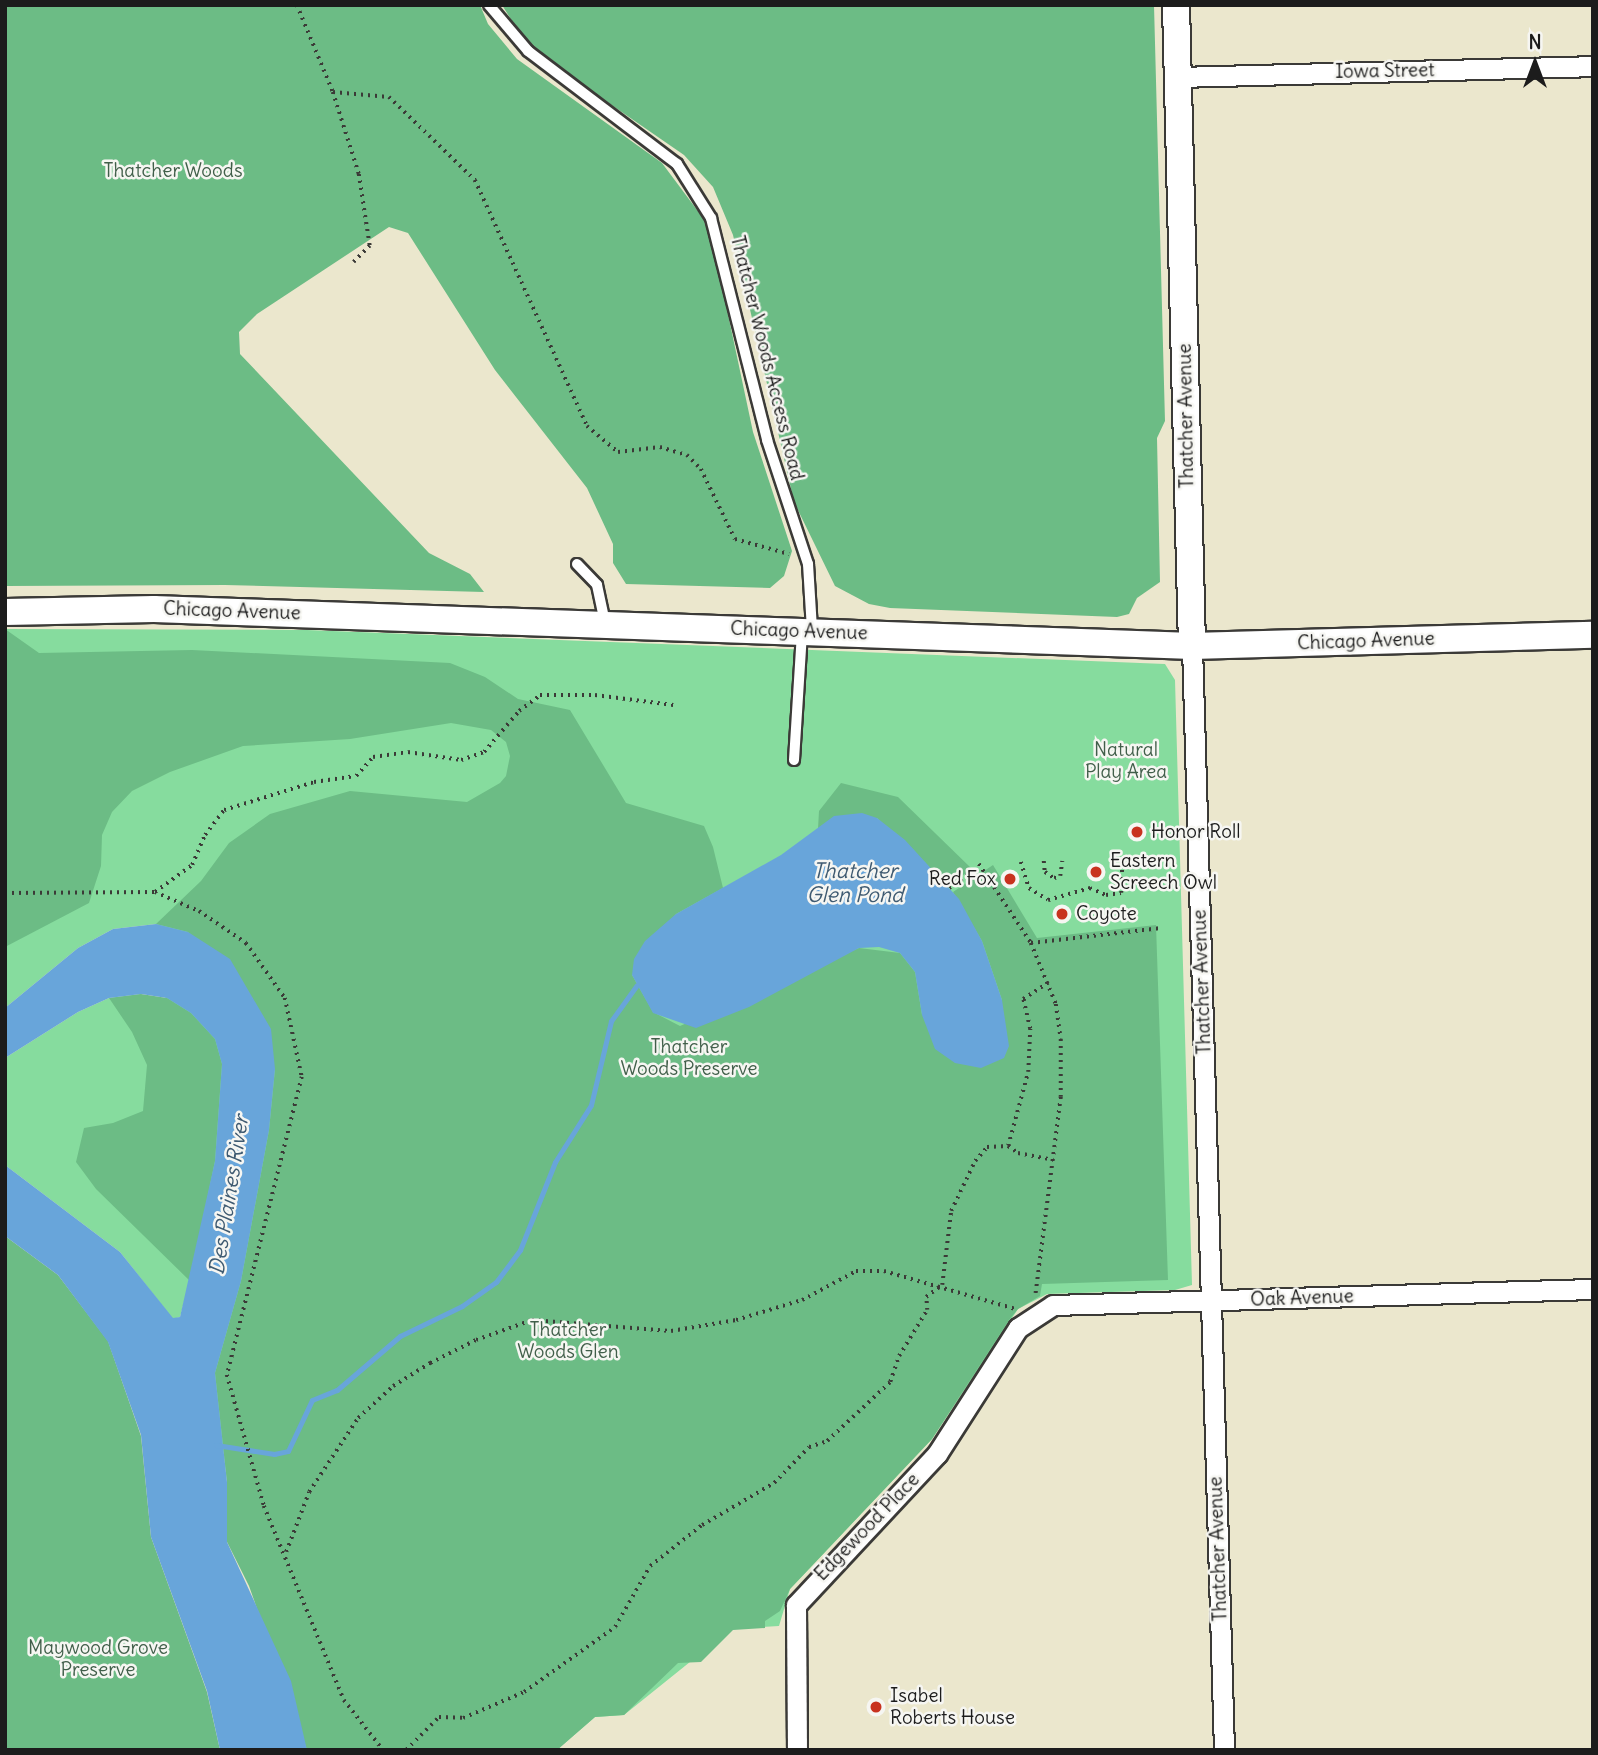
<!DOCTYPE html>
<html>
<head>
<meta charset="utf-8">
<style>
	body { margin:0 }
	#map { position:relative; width:1598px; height:1755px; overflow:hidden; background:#ebe7cd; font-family:Delius,sans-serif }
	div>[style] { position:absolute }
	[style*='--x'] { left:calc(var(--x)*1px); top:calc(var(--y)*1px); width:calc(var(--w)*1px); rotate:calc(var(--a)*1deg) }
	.green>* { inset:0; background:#86dc9e }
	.forest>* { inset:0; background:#6cbc85 }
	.water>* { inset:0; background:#68a5da }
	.stream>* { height:5px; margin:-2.5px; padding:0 2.5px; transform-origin:2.5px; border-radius:2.5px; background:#68a5da }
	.path>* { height:3.5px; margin-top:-1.75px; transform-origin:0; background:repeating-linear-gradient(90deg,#3b3a37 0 2px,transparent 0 7px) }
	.roads { filter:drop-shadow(2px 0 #3b3a37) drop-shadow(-2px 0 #3b3a37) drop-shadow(0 2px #3b3a37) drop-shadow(0 -2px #3b3a37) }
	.lane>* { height:10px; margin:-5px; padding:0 5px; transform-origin:5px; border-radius:5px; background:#fff }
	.street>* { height:19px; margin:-9.5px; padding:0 9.5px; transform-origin:9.5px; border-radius:9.5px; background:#fff }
	.secondary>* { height:26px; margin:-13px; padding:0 13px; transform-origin:13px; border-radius:13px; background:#fff }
	.dots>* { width:19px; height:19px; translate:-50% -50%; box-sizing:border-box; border:4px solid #f6f6f2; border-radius:50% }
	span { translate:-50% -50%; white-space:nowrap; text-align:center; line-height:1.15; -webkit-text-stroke:5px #f6f6f2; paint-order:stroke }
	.street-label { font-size:19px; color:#1c1c1c }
	.park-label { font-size:19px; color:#415f4a }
	.poi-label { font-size:19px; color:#1c1c1c }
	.left { translate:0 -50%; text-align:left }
	.right { translate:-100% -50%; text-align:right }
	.water-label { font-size:21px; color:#3e5a71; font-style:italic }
	.frame { position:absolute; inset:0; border:7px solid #1c1c1c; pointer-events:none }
	.north { position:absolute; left:1500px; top:28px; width:70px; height:70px; -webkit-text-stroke:5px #f6f6f2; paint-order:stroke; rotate:0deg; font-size:19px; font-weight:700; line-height:28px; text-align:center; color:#1c1c1c }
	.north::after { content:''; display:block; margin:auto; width:24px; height:32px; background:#1c1c1c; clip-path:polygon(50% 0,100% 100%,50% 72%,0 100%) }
</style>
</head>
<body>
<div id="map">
	<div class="green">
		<i style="clip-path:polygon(5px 629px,307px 630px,1165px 664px,1175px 680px,1192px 1285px,1175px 1290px,1047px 1294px,1018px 1309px,932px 1439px,790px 1589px,779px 1626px,731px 1629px,624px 1715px,595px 1717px,557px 1750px,307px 1750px,227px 1482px,156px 924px,113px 929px,78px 948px,5px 1008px)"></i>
		<i style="clip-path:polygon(141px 994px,193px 1268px,180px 1317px,173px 1319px,120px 1252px,5px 1165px,5px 1058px,78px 1012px,109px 998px)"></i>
	</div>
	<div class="forest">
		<i style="clip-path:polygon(5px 5px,480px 5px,488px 24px,517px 59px,662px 163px,703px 218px,715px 253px,753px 432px,792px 551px,784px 576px,770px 588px,626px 584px,613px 563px,613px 544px,587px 488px,495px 370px,408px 233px,389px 227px,257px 314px,239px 332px,240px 354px,429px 553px,470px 574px,484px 592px,225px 585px,5px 586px)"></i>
		<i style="clip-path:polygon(502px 5px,1154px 5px,1165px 421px,1157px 438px,1160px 582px,1137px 598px,1129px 614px,1117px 617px,890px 608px,869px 604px,835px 586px,794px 502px,733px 235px,713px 187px,684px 155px,555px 66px,519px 32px)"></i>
		<i style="clip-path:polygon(5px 629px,39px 653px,192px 650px,450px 663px,485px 677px,518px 699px,570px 710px,626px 803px,704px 826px,713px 847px,723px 888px,676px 914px,632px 975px,653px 1012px,680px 1026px,859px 948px,900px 953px,915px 972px,922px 1015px,1002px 1000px,982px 941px,953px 892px,993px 865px,1037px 938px,1156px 925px,1168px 1280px,1042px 1284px,1040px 1296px,1018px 1309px,1009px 1320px,932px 1439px,790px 1589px,780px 1611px,765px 1621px,765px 1628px,733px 1630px,701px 1662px,678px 1663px,624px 1715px,595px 1717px,557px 1750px,307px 1750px,249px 1586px,227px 1542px,227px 1482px,215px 1373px,241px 1281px,269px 1130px,275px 1069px,188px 932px,156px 924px,201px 881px,229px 843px,270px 814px,350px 791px,467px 802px,500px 783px,506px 776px,510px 756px,506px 742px,491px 730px,451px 723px,350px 739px,243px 746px,170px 772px,132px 791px,112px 812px,102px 835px,101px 866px,89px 903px,5px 947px)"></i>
		<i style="clip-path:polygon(841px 783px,898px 797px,972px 869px,947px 886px,877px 818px,818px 829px,819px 811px)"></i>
		<i style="clip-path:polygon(141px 994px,167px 998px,191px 1013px,215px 1039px,222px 1064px,215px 1161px,190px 1281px,96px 1189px,76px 1162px,84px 1128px,113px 1123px,143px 1111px,147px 1065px,132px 1032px,109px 998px)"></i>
		<i style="clip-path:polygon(5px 1236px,58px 1275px,108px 1341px,141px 1436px,151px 1537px,207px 1692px,220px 1750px,5px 1750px)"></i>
	</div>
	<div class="water">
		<i style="clip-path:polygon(862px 813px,877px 818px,905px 840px,959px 899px,982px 941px,1002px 1000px,1009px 1046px,1004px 1058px,981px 1068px,955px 1063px,935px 1049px,922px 1015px,915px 972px,900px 953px,879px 947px,859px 948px,749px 1007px,696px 1028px,653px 1013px,632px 975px,634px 959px,645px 941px,676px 914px,781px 855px,834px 816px)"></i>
		<i style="clip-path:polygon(156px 924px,188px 932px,230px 959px,271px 1029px,275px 1069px,269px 1130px,241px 1281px,215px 1373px,227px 1482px,227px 1542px,291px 1681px,307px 1750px,220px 1750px,207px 1691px,151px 1537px,141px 1435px,108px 1342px,58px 1275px,5px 1236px,5px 1165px,120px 1252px,173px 1318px,180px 1317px,215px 1161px,222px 1064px,215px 1039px,191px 1013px,167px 998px,141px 994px,109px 998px,78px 1012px,5px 1058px,5px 1008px,78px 948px,113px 929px)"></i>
	</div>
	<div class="stream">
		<i style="--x:216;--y:1445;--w:59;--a:8.8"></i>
		<i style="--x:274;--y:1454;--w:14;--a:-12"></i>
		<i style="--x:288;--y:1451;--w:56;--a:-64.8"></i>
		<i style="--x:312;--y:1400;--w:27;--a:-22"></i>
		<i style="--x:337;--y:1390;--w:83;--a:-40.6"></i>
		<i style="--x:400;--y:1336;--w:69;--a:-25.8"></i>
		<i style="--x:462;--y:1306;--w:42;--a:-35.2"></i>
		<i style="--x:496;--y:1282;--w:40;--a:-53"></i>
		<i style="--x:520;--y:1250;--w:95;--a:-68.3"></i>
		<i style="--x:555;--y:1162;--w:67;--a:-57.7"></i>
		<i style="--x:591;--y:1105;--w:86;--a:-76.6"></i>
		<i style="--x:611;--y:1021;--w:44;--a:-54.2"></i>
	</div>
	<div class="path">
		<i style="--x:297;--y:5;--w:94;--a:67.5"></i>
		<i style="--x:333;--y:92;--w:56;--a:5.1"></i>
		<i style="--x:389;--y:97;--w:120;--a:44"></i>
		<i style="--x:475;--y:180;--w:270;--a:65.5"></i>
		<i style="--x:587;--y:426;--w:40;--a:40"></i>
		<i style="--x:618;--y:452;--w:42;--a:-6.8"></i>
		<i style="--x:660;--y:447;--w:28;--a:17"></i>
		<i style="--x:687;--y:455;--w:20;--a:45"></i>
		<i style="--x:701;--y:469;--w:78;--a:64.1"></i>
		<i style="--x:735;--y:539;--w:56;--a:15.5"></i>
		<i style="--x:333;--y:92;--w:86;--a:72.4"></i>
		<i style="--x:359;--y:174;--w:73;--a:81.3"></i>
		<i style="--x:370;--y:246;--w:23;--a:135"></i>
		<i style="--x:1044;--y:861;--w:11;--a:85"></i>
		<i style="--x:1045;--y:872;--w:11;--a:34"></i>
		<i style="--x:1054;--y:878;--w:6;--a:-18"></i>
		<i style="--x:1060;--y:876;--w:15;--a:-82"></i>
		<i style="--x:1021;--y:862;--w:27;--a:73"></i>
		<i style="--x:1029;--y:888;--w:22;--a:32"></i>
		<i style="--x:1048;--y:900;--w:44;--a:-15.9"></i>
		<i style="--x:1090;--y:888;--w:17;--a:24"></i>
		<i style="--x:1106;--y:895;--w:15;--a:-8"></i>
		<i style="--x:1121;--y:893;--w:35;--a:-88"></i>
		<i style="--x:979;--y:864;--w:95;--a:56.6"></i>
		<i style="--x:1031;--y:943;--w:66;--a:67.7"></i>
		<i style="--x:1056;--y:1004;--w:35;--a:82"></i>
		<i style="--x:1061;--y:1039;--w:58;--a:90"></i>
		<i style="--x:1061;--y:1097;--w:198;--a:97.3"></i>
		<i style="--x:949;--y:888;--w:22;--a:-36"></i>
		<i style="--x:155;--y:892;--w:46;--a:-36.1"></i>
		<i style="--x:192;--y:865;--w:33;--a:-67"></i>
		<i style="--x:205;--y:835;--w:31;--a:-53"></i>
		<i style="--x:224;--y:810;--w:94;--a:-17.3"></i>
		<i style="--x:314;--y:782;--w:42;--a:-8.1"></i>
		<i style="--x:356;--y:776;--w:25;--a:-48"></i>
		<i style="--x:373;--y:757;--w:35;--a:-8"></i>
		<i style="--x:408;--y:752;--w:54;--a:8.6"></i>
		<i style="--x:461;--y:760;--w:24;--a:-19"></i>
		<i style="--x:484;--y:752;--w:54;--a:-49.5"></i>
		<i style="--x:519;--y:711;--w:26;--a:-37"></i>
		<i style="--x:540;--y:695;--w:55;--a:0"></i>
		<i style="--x:595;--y:695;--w:79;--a:7.3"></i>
		<i style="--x:5;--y:893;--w:150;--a:-0.4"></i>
		<i style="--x:155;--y:892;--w:48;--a:23.4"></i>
		<i style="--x:199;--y:911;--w:57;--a:34.2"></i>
		<i style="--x:246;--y:943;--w:67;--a:54.7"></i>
		<i style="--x:285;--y:998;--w:81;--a:77.9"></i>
		<i style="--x:302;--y:1077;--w:307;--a:104.1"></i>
		<i style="--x:227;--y:1375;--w:136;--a:74.2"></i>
		<i style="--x:264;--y:1506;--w:210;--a:67.6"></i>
		<i style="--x:344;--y:1700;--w:63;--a:52"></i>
		<i style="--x:1031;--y:943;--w:131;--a:-6.6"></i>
		<i style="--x:1008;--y:1146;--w:77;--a:-74.9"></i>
		<i style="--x:1028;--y:1072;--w:43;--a:-87.3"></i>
		<i style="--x:1030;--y:1029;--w:31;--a:-103"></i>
		<i style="--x:1023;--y:999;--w:30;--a:-33"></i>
		<i style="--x:286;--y:1552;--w:64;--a:-69"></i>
		<i style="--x:309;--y:1492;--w:89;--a:-56.5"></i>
		<i style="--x:358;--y:1418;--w:47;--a:-42.4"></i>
		<i style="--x:393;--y:1386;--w:44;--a:-31.9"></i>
		<i style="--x:430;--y:1363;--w:51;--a:-26.6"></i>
		<i style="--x:476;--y:1340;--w:59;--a:-19.7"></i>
		<i style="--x:532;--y:1320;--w:139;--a:4.5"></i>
		<i style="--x:671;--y:1331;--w:66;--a:-9.6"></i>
		<i style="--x:736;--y:1320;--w:69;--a:-16.9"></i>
		<i style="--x:802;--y:1300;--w:61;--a:-28.2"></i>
		<i style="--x:856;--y:1271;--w:28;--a:0"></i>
		<i style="--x:884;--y:1271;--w:137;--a:16.1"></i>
		<i style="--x:406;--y:1750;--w:47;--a:-45"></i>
		<i style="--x:439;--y:1717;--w:24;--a:2"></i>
		<i style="--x:463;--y:1718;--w:66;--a:-23.1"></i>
		<i style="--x:524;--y:1692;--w:112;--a:-35.5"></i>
		<i style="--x:615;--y:1627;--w:70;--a:-60.2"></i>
		<i style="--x:650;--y:1566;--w:66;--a:-38.3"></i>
		<i style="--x:702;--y:1525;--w:83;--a:-30.3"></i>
		<i style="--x:774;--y:1483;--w:50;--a:-45.8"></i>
		<i style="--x:809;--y:1447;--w:19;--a:-18"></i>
		<i style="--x:827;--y:1441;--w:86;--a:-43.1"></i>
		<i style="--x:890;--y:1382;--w:28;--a:-71"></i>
		<i style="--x:899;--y:1356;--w:54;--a:-58.7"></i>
		<i style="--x:927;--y:1310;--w:13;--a:-94"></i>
		<i style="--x:926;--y:1297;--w:20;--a:-37"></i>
		<i style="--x:942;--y:1285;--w:75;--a:-83.1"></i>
		<i style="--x:951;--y:1211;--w:55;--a:-64.4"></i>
		<i style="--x:975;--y:1161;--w:18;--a:-49"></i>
		<i style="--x:987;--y:1147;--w:21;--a:-3"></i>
		<i style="--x:1008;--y:1146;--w:12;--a:35"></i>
		<i style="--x:1018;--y:1153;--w:36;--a:11"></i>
	</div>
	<div class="roads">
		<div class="lane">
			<i style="--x:489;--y:5;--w:60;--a:49.7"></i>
			<i style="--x:528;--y:51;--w:187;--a:37.2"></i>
			<i style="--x:677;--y:164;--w:64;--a:57.8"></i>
			<i style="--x:711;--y:218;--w:229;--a:75.8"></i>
			<i style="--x:767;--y:440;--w:131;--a:71.7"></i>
			<i style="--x:808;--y:564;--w:66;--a:86.5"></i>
			<i style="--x:577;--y:564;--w:29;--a:46"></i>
			<i style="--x:597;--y:585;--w:40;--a:78"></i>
			<i style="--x:794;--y:760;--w:128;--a:-86.4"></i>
		</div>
		<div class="street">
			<i style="--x:1178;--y:77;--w:415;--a:-1.5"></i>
			<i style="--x:1192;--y:646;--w:1104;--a:88.34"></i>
			<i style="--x:797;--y:1750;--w:145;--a:-90.4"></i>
			<i style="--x:796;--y:1605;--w:207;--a:-47"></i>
			<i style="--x:937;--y:1454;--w:150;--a:-57.3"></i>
			<i style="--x:1018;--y:1328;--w:42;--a:-33.3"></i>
			<i style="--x:1053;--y:1305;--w:540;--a:-1.7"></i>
		</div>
		<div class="secondary">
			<i style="--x:1176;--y:5;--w:641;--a:88.57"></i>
			<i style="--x:5;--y:612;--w:149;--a:-1.2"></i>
			<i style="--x:154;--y:609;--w:1039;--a:2.04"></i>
			<i style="--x:1192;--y:646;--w:401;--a:-1.6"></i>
		</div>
	</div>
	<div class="dots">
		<i style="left:1137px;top:832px;background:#c8321e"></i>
		<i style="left:1096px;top:872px;background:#c8321e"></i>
		<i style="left:1010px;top:879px;background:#c8321e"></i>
		<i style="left:1062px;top:914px;background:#c8321e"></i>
		<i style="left:876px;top:1707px;background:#c8321e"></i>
	</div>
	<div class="street-label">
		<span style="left:1385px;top:71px;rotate:-1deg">Iowa Street</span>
		<span style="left:767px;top:358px;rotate:76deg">Thatcher Woods Access Road</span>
		<span style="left:1186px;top:416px;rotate:-91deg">Thatcher Avenue</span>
		<span style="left:232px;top:611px;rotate:2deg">Chicago Avenue</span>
		<span style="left:799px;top:631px;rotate:2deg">Chicago Avenue</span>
		<span style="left:1366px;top:641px;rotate:-2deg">Chicago Avenue</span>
		<span style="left:1202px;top:982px;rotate:-92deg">Thatcher Avenue</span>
		<span style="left:1302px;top:1298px;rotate:-2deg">Oak Avenue</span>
		<span style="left:867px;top:1527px;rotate:-46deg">Edgewood Place</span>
		<span style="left:1218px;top:1549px;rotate:-92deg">Thatcher Avenue</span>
	</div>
	<div class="park-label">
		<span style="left:173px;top:171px">Thatcher Woods</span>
		<span style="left:1126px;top:761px">Natural<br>Play Area</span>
		<span style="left:689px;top:1058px">Thatcher<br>Woods Preserve</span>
		<span style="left:568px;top:1341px">Thatcher<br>Woods Glen</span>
		<span style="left:98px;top:1659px">Maywood Grove<br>Preserve</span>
	</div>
	<div class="poi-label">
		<span class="left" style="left:1151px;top:832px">Honor Roll</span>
		<span class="left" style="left:1110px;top:872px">Eastern<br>Screech Owl</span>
		<span class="right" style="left:996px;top:879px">Red Fox</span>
		<span class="left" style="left:1076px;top:914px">Coyote</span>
		<span class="left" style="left:890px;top:1707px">Isabel<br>Roberts House</span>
	</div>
	<div class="water-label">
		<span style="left:855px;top:883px">Thatcher<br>Glen Pond</span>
		<span style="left:229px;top:1195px;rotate:-81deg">Des Plaines River</span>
	</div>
	<div class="frame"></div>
	<div class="north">N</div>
</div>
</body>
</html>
